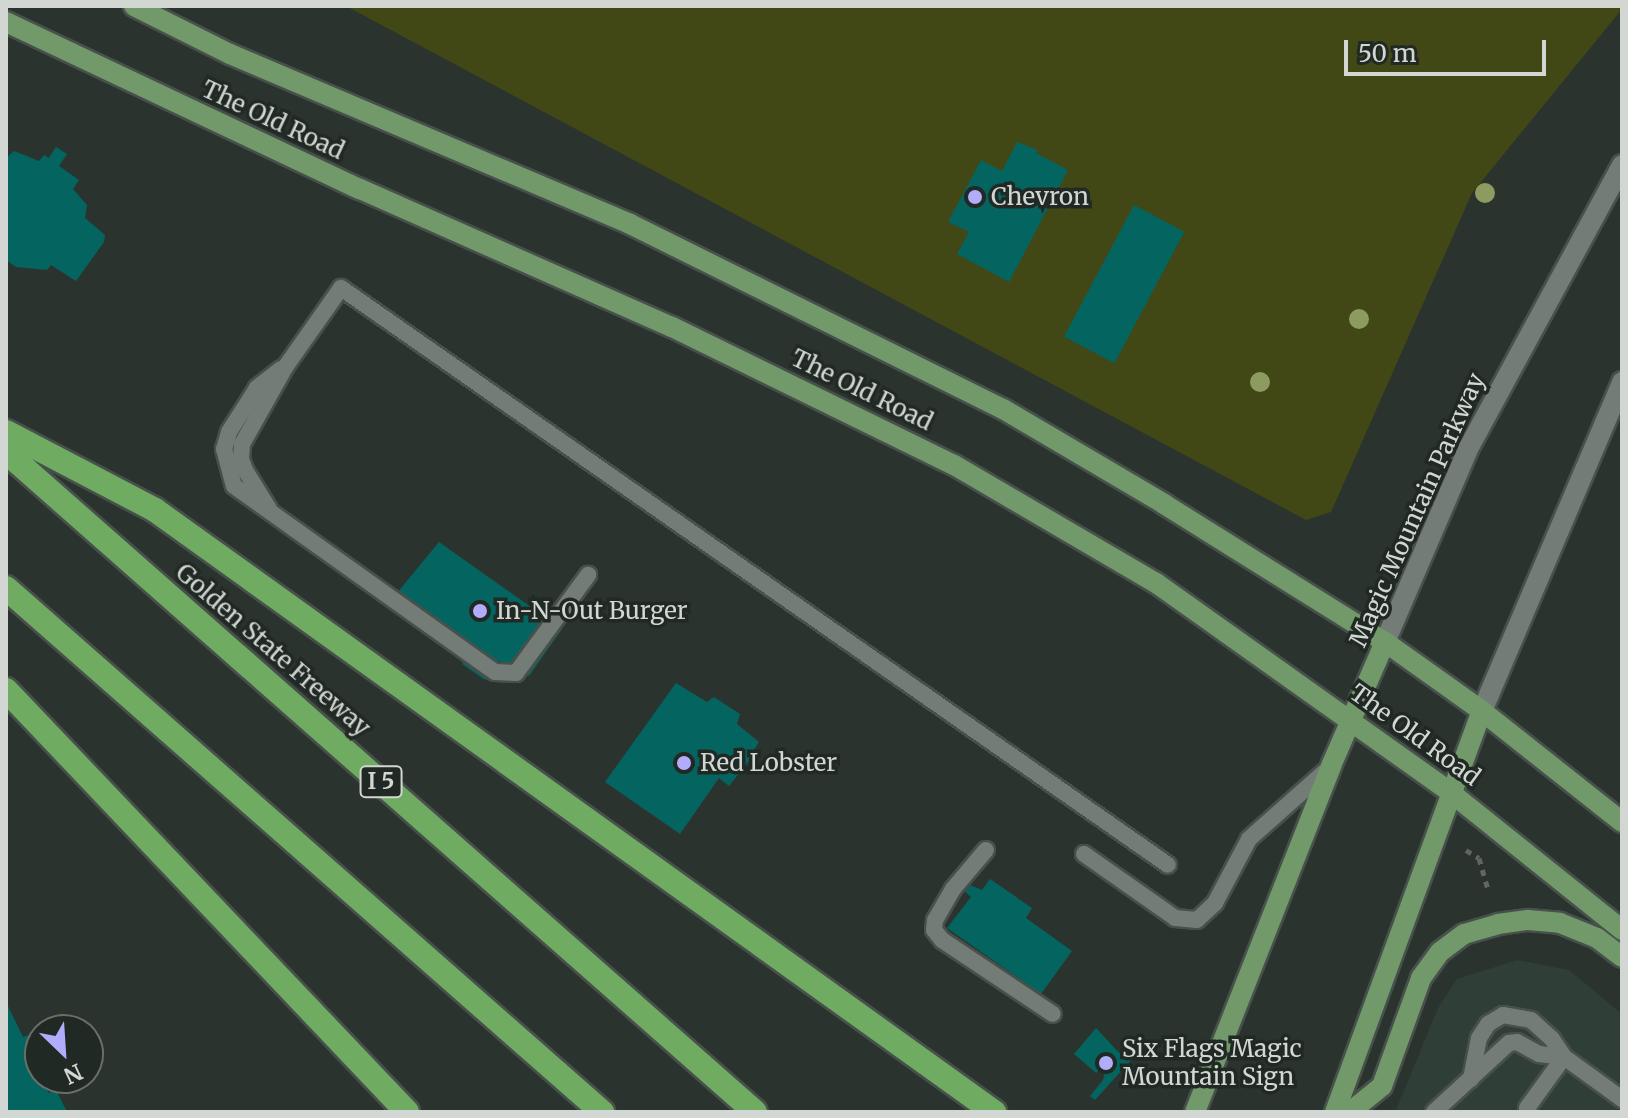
<!DOCTYPE html>
<html>
<head>
<meta charset="utf-8">
<style>
	body { margin:0 }
	#map { position:relative; width:1628px; height:1118px; overflow:hidden; background:#2b332f; font-family:Merriweather,serif }
	div>[style] { position:absolute }
	[style*='--x'] { left:calc(var(--x)*1px); top:calc(var(--y)*1px); width:calc(var(--w)*1px); rotate:calc(var(--a)*1deg) }
	.built>* { inset:0; background:#2f3e37 }
	.green>* { inset:0; background:#414715 }
	.building>* { inset:0; background:#046560; transform-origin:0 0 }
	.path>* { height:5px; margin-top:-2.5px; transform-origin:0; background:repeating-linear-gradient(90deg,#5f6663 0 6px,transparent 0 12px) }
	.roads { filter:drop-shadow(2px 0 #48504c) drop-shadow(-2px 0 #48504c) drop-shadow(0 2px #48504c) drop-shadow(0 -2px #48504c) }
	.service>* { height:16px; margin:-8px; padding:0 8px; transform-origin:8px; border-radius:8px; background:#737c77 }
	.secondary>* { height:20px; margin:-10px; padding:0 10px; transform-origin:10px; border-radius:10px; background:#737c77 }
	.primary>* { height:20px; margin:-10px; padding:0 10px; transform-origin:10px; border-radius:10px; background:#71996a }
	.motorway>* { height:24px; margin:-12px; padding:0 12px; transform-origin:12px; border-radius:12px; background:#6fac62 }
	.trees>* { width:20px; height:20px; margin:-10px; border-radius:50%; background:#8d9a60 }
	.dots>* { width:22px; height:22px; translate:-50% -50%; box-sizing:border-box; border:4px solid #212925; border-radius:50% }
	span { translate:-50% -50%; white-space:nowrap; text-align:center; line-height:1.15; -webkit-text-stroke:7px #212925; paint-order:stroke }
	.shield-label span { padding:2px 6px; background:#212925; border:2px solid; border-radius:6px; -webkit-text-stroke-width:0 }
	.shield-label { font-size:22px; color:#d2d7d4; font-weight:700 }
	.street-label { font-size:24px; color:#d2d7d4 }
	.poi-label { font-size:24px; color:#d2d7d4 }
	.left { translate:0 -50%; text-align:left }
	.frame { position:absolute; inset:0; border:8px solid #d2d7d4; pointer-events:none }
	.north { position:absolute; left:24px; top:1014px; width:80px; height:80px; box-sizing:border-box; background:#212925; border:2px solid #686f6b; border-radius:50%; rotate:155deg; font-size:22px; font-weight:700; line-height:32px; text-align:center; color:#d2d7d4 }
	.north::after { content:''; display:block; margin:auto; width:28px; height:36px; background:#b1adfa; clip-path:polygon(50% 0,100% 100%,50% 72%,0 100%) }
	.scale { position:absolute; left:1344px; top:40px; width:202px; height:36px; box-sizing:border-box; border:4px solid #d2d7d4; border-top:0; padding-left:10px; font-size:24px; line-height:28px; white-space:nowrap; color:#d2d7d4; -webkit-text-stroke:6px #212925; paint-order:stroke }
</style>
</head>
<body>
<div id="map">
	<div class="built">
		<i style="clip-path:polygon(1517px 960px,1569px 970px,1622px 1014px,1622px 1112px,1395px 1112px,1439px 1006px,1457px 979px)"></i>
	</div>
	<div class="green">
		<i style="clip-path:polygon(346px 6px,1622px 6px,1622px 9px,1472px 193px,1331px 512px,1306px 520px)"></i>
	</div>
	<div class="building">
		<i style="clip-path:polygon(1017px 142px,1038px 150px,1036px 153px,1068px 170px,1009px 282px,957px 254px,969px 232px,948px 222px,981px 160px,1002px 171px)"></i>
		<i style="clip-path:polygon(56px 147px,67px 154px,59px 166px,79px 180px,73px 189px,87px 205px,85px 218px,105px 235px,104px 242px,76px 281px,51px 265px,47px 270px,16px 267px,6px 260px,6px 158px,14px 151px,39px 161px,44px 155px,49px 158px)"></i>
		<i style="left:1134px;top:205px;width:57px;height:149px;rotate:28deg"></i>
		<i style="clip-path:polygon(439px 542px,562px 629px,529px 676px,499px 661px,485px 680px,462px 664px,477px 648px,397px 593px)"></i>
		<i style="clip-path:polygon(676px 683px,707px 702px,714px 697px,740px 714px,737px 724px,759px 742px,750px 756px,752px 757px,729px 786px,719px 778px,680px 834px,605px 782px)"></i>
		<i style="clip-path:polygon(990px 879px,1032px 908px,1026px 918px,1072px 951px,1041px 994px,947px 928px,971px 897px,965px 892px,970px 885px,982px 890px)"></i>
		<i style="clip-path:polygon(6px 1002px,23px 1037px,29px 1035px,40px 1056px,40px 1078px,49px 1093px,56px 1090px,67px 1112px,6px 1112px)"></i>
		<i style="clip-path:polygon(1096px 1028px,1124px 1058px,1128px 1053px,1133px 1058px,1095px 1100px,1090px 1096px,1103px 1080px,1105px 1072px,1101px 1068px,1096px 1073px,1074px 1054px)"></i>
	</div>
	<div class="path">
		<i style="--x:1466;--y:850;--w:15;--a:32"></i>
		<i style="--x:1479;--y:858;--w:35;--a:74"></i>
	</div>
	<div class="roads">
		<div class="service">
			<i style="--x:281;--y:369;--w:31;--a:142"></i>
			<i style="--x:257;--y:388;--w:52;--a:122.5"></i>
			<i style="--x:229;--y:432;--w:18;--a:106"></i>
			<i style="--x:224;--y:449;--w:38;--a:75"></i>
			<i style="--x:234;--y:486;--w:320;--a:35.5"></i>
			<i style="--x:495;--y:672;--w:21;--a:3"></i>
			<i style="--x:516;--y:673;--w:122;--a:-53.7"></i>
			<i style="--x:269;--y:509;--w:46;--a:-121.6"></i>
			<i style="--x:245;--y:470;--w:12;--a:-110"></i>
			<i style="--x:241;--y:459;--w:15;--a:-86"></i>
			<i style="--x:242;--y:444;--w:90;--a:-60.6"></i>
			<i style="--x:286;--y:366;--w:95;--a:-54.8"></i>
			<i style="--x:341;--y:288;--w:1008;--a:34.9"></i>
			<i style="--x:986;--y:850;--w:51;--a:130.2"></i>
			<i style="--x:953;--y:889;--w:36;--a:120"></i>
			<i style="--x:935;--y:920;--w:10;--a:96"></i>
			<i style="--x:934;--y:930;--w:13;--a:51"></i>
			<i style="--x:942;--y:940;--w:133;--a:33.7"></i>
			<i style="--x:1084;--y:854;--w:111;--a:35.1"></i>
			<i style="--x:1175;--y:918;--w:22;--a:5"></i>
			<i style="--x:1197;--y:920;--w:25;--a:-43"></i>
			<i style="--x:1215;--y:903;--w:72;--a:-62"></i>
			<i style="--x:1249;--y:839;--w:108;--a:-41.6"></i>
			<i style="--x:1471;--y:1079;--w:42;--a:-79"></i>
			<i style="--x:1479;--y:1038;--w:17;--a:-57"></i>
			<i style="--x:1488;--y:1024;--w:17;--a:-31"></i>
			<i style="--x:1503;--y:1015;--w:28;--a:10"></i>
			<i style="--x:1531;--y:1020;--w:28;--a:42"></i>
			<i style="--x:1552;--y:1039;--w:22;--a:56"></i>
			<i style="--x:1434;--y:1112;--w:102;--a:-42.6"></i>
			<i style="--x:1509;--y:1043;--w:8;--a:-7"></i>
			<i style="--x:1517;--y:1042;--w:25;--a:29"></i>
			<i style="--x:1539;--y:1054;--w:25;--a:7"></i>
			<i style="--x:1529;--y:1112;--w:4;--a:-117"></i>
			<i style="--x:1527;--y:1108;--w:63;--a:-54"></i>
			<i style="--x:1564;--y:1057;--w:72;--a:35.9"></i>
		</div>
		<div class="secondary">
			<i style="--x:1385;--y:642;--w:210;--a:-66.7"></i>
			<i style="--x:1468;--y:449;--w:323;--a:-61.5"></i>
			<i style="--x:1482;--y:711;--w:358;--a:-66.9"></i>
		</div>
		<div class="primary">
			<i style="--x:134;--y:6;--w:107;--a:26.6"></i>
			<i style="--x:230;--y:54;--w:435;--a:23"></i>
			<i style="--x:630;--y:224;--w:416;--a:26.4"></i>
			<i style="--x:1003;--y:409;--w:187;--a:30.5"></i>
			<i style="--x:1164;--y:504;--w:261;--a:32"></i>
			<i style="--x:1385;--y:642;--w:119;--a:35.4"></i>
			<i style="--x:1482;--y:711;--w:179;--a:38.4"></i>
			<i style="--x:6;--y:22;--w:391;--a:25.3"></i>
			<i style="--x:360;--y:189;--w:341;--a:23.9"></i>
			<i style="--x:672;--y:327;--w:314;--a:26.1"></i>
			<i style="--x:954;--y:465;--w:234;--a:30.3"></i>
			<i style="--x:1156;--y:583;--w:361;--a:35.4"></i>
			<i style="--x:1450;--y:792;--w:221;--a:38.7"></i>
			<i style="--x:1195;--y:1112;--w:372;--a:-68.5"></i>
			<i style="--x:1331;--y:766;--w:135;--a:-66.5"></i>
			<i style="--x:1335;--y:1112;--w:427;--a:-69.9"></i>
			<i style="--x:1350;--y:1112;--w:41;--a:-39.1"></i>
			<i style="--x:1382;--y:1086;--w:115;--a:-70.1"></i>
			<i style="--x:1421;--y:978;--w:32;--a:-54"></i>
			<i style="--x:1440;--y:952;--w:30;--a:-37"></i>
			<i style="--x:1464;--y:934;--w:35;--a:-16"></i>
			<i style="--x:1498;--y:924;--w:30;--a:-8"></i>
			<i style="--x:1528;--y:920;--w:32;--a:5"></i>
			<i style="--x:1560;--y:923;--w:40;--a:22"></i>
			<i style="--x:1597;--y:938;--w:31;--a:37"></i>
		</div>
		<div class="motorway">
			<i style="--x:6;--y:432;--w:168;--a:27.6"></i>
			<i style="--x:155;--y:510;--w:1033;--a:35.66"></i>
			<i style="--x:6;--y:452;--w:998;--a:41.39"></i>
			<i style="--x:6;--y:588;--w:794;--a:41.32"></i>
			<i style="--x:6;--y:690;--w:582;--a:46.46"></i>
		</div>
	</div>
	<div class="trees">
		<i style="left:1485px;top:193px"></i>
		<i style="left:1359px;top:319px"></i>
		<i style="left:1260px;top:382px"></i>
	</div>
	<div class="dots">
		<i style="left:975px;top:197px;background:#b1adfa"></i>
		<i style="left:480px;top:611px;background:#b1adfa"></i>
		<i style="left:684px;top:763px;background:#b1adfa"></i>
		<i style="left:1106px;top:1063px;background:#b1adfa"></i>
	</div>
	<div class="shield-label">
		<span style="left:381px;top:782px">I 5</span>
	</div>
	<div class="street-label">
		<span style="left:273px;top:120px;rotate:25deg">The Old Road</span>
		<span style="left:862px;top:390px;rotate:26deg">The Old Road</span>
		<span style="left:1417px;top:510px;rotate:-66deg">Magic Mountain Parkway</span>
		<span style="left:273px;top:650px;rotate:41deg">Golden State Freeway</span>
		<span style="left:1415px;top:735px;rotate:36deg">The Old Road</span>
	</div>
	<div class="poi-label">
		<span class="left" style="left:991px;top:197px">Chevron</span>
		<span class="left" style="left:496px;top:611px">In-N-Out Burger</span>
		<span class="left" style="left:700px;top:763px">Red Lobster</span>
		<span class="left" style="left:1122px;top:1063px">Six Flags Magic<br>Mountain Sign</span>
	</div>
	<div class="frame"></div>
	<div class="north">N</div>
	<div class="scale">50 m</div>
</div>
</body>
</html>
